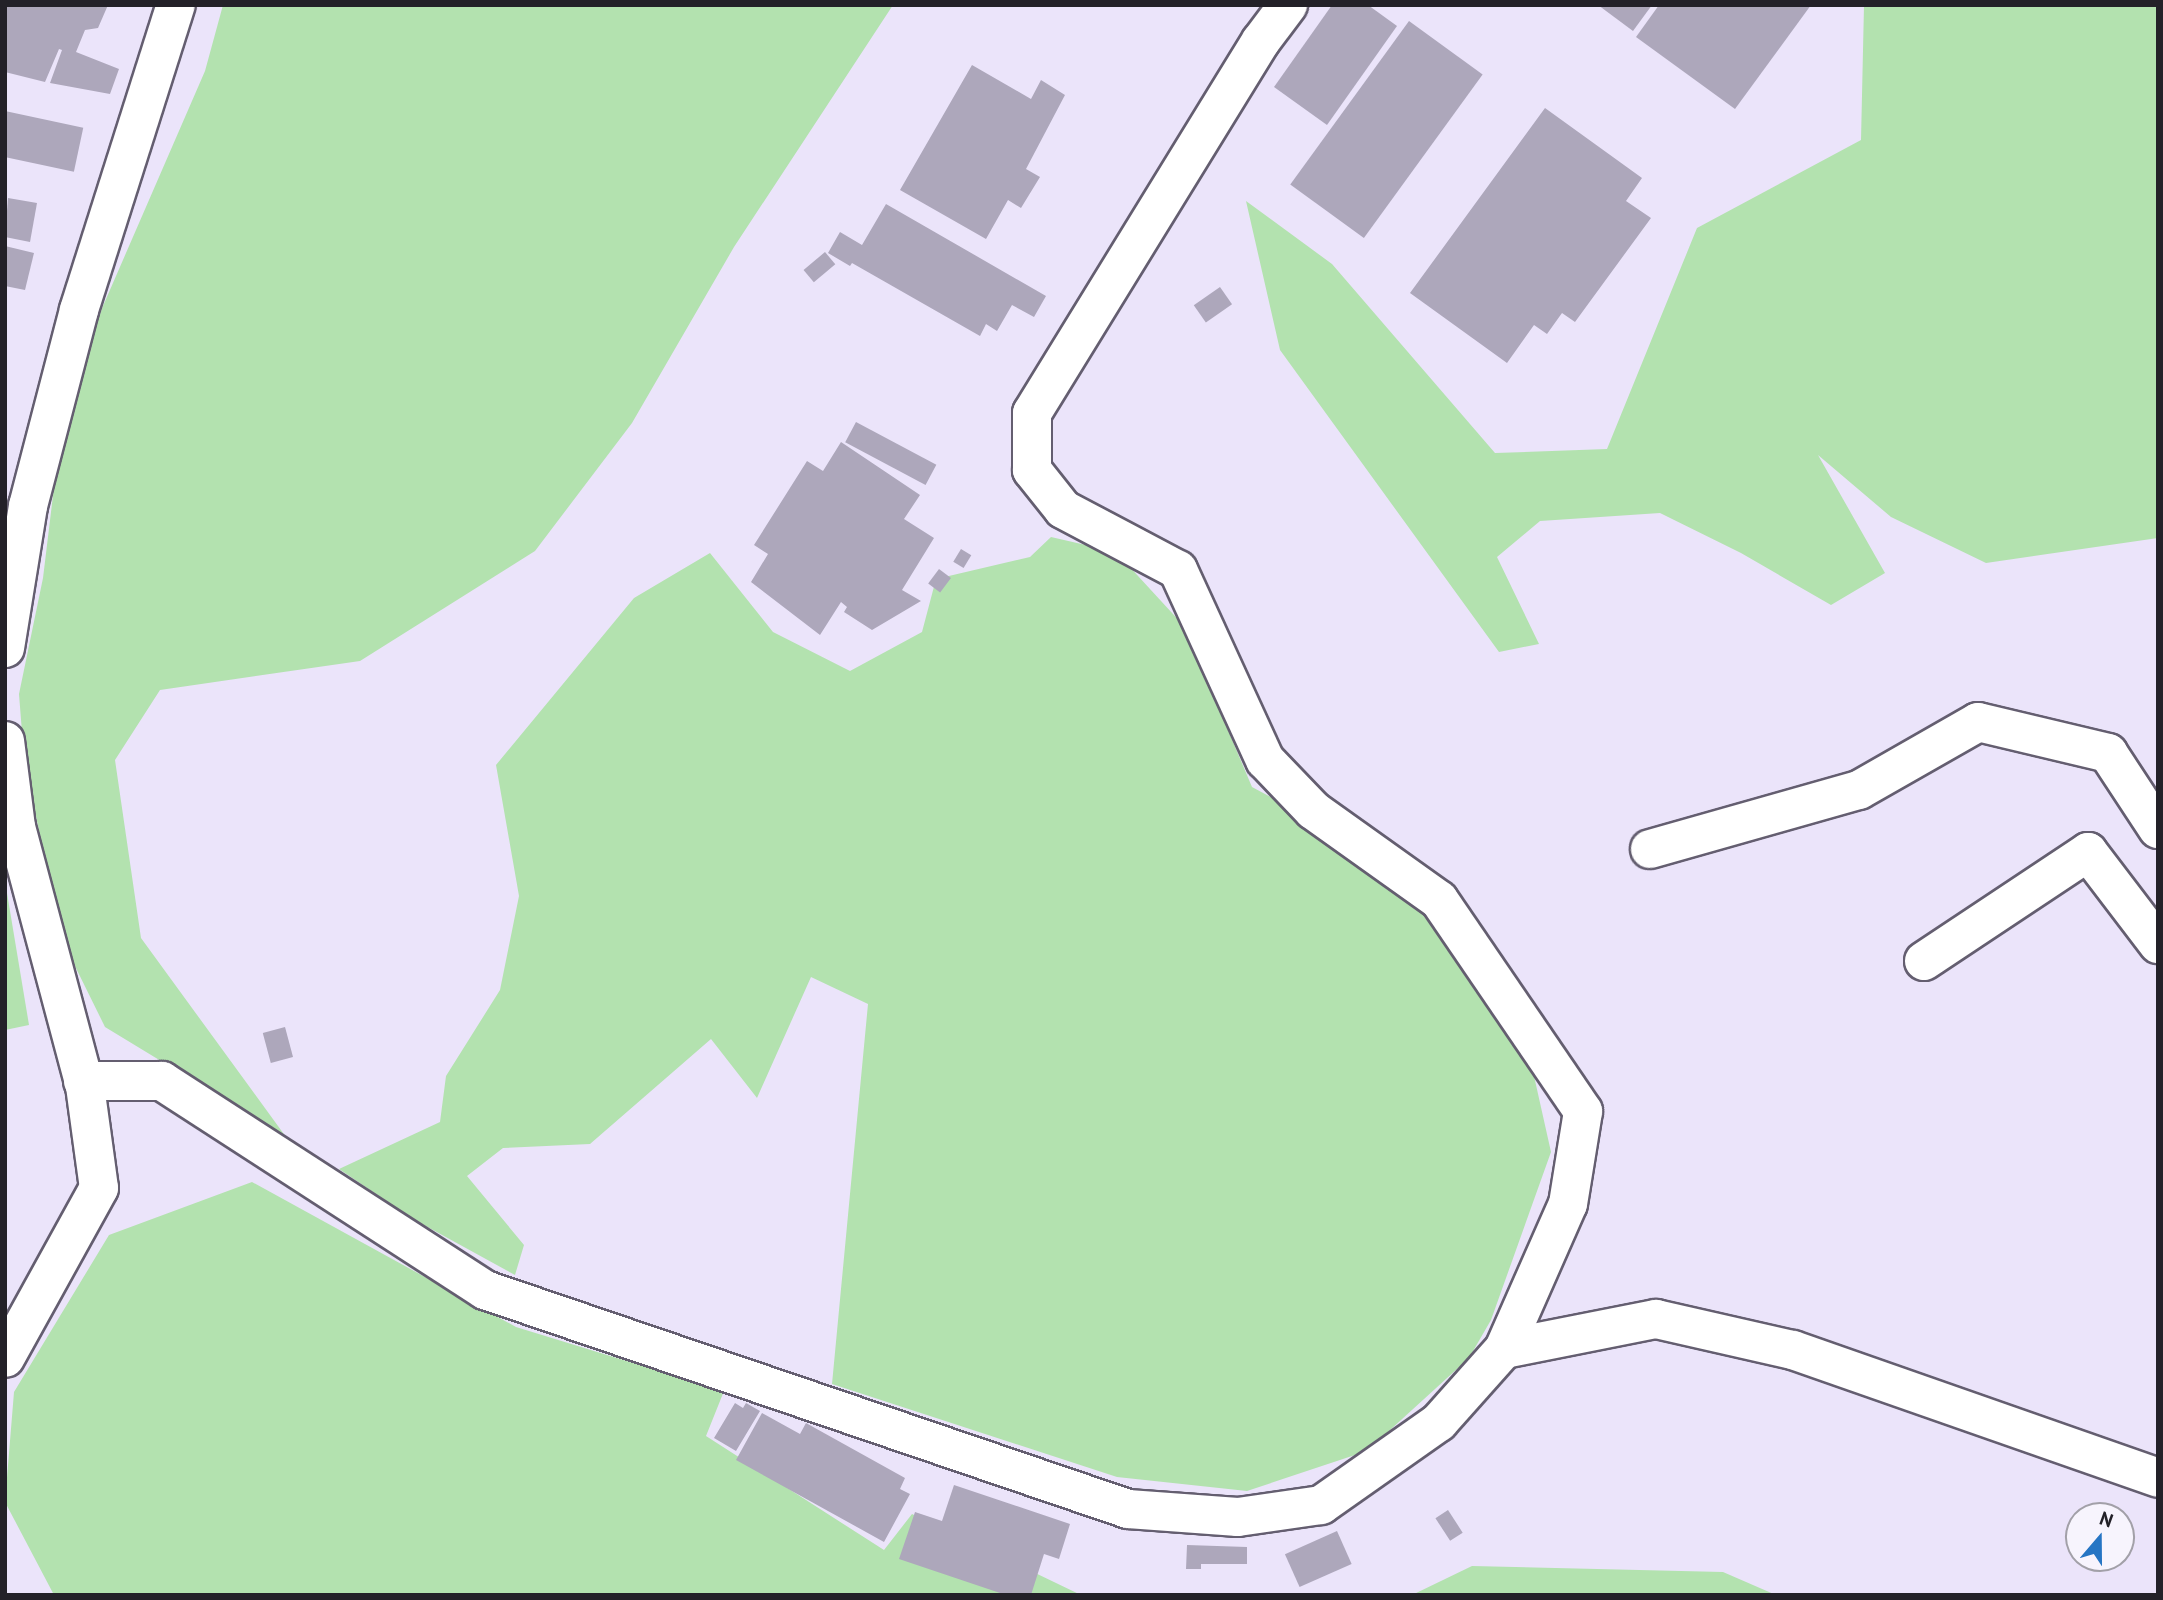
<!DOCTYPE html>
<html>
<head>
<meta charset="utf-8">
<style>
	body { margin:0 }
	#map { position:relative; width:2163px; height:1600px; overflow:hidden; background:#ebe4fa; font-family:"PT Sans",sans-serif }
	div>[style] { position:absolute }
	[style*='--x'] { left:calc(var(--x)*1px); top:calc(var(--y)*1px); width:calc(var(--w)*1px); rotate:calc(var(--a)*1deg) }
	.green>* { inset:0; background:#b3e2af }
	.building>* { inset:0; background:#ada7bb; transform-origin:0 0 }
	.roads { filter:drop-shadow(2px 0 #645e70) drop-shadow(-2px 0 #645e70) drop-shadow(0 2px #645e70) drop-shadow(0 -2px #645e70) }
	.minor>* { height:38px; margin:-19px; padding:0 19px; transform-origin:19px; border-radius:19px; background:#fff }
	span { translate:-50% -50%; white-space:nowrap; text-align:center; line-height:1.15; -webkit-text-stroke:5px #f7f4fd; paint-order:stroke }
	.frame { position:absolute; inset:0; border:7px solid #232128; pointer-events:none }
	.north { position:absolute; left:2065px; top:1502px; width:70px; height:70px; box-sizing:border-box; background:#f7f4fd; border:2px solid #a2a0a8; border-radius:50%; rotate:20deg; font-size:19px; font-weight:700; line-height:28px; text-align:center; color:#232128 }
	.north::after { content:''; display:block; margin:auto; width:24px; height:32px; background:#2675c4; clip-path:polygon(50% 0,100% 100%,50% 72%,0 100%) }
</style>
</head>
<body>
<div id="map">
	<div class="green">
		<i style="clip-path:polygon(223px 5px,893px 5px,734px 247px,632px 423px,535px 551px,360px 661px,160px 690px,115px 760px,141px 938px,286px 1137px,105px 1027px,70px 956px,45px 860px,24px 758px,19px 694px,43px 578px,63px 413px,103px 306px,205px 71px)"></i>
		<i style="clip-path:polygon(1864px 5px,2158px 5px,2158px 538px,1986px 563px,1891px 517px,1818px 455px,1885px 573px,1831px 605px,1741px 553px,1660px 513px,1540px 521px,1497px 557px,1539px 644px,1499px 652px,1280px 350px,1246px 201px,1332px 264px,1495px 453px,1607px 449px,1697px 228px,1861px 140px)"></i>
		<i style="clip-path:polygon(1051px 537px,1116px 552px,1184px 626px,1252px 787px,1348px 839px,1437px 923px,1532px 1067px,1551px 1152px,1491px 1320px,1469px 1358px,1367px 1451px,1247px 1491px,1117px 1477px,832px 1384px,868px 1004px,811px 977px,757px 1098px,711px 1039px,590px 1144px,503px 1148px,467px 1176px,524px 1245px,515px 1275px,413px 1219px,339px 1169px,440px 1122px,446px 1076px,500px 990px,519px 896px,496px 765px,634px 598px,710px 553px,773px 632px,850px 671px,922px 632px,936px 579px,1030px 557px)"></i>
		<i style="clip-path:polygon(5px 881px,29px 1025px,5px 1030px)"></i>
		<i style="clip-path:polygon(252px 1182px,516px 1327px,724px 1391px,706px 1436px,884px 1550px,912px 1514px,1081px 1595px,54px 1595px,5px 1502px,14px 1392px,109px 1235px)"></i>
		<i style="clip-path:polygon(1472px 1566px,1723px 1572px,1776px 1595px,1412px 1595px)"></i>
	</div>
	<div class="building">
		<i style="clip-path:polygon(5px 5px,108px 5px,98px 28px,85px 30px,76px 52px,119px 69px,110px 94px,50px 83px,62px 50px,59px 49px,45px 82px,5px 72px)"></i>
		<i style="clip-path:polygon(1332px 5px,1368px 5px,1397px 26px,1327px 125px,1274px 87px)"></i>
		<i style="clip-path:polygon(1598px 5px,1652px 5px,1633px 31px)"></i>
		<i style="clip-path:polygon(1659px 5px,1811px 5px,1735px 109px,1636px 37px)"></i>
		<i style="left:1409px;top:21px;width:91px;height:202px;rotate:36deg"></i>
		<i style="clip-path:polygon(972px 65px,1031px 99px,1041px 80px,1065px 95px,1026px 169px,1040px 177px,1021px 208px,1008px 200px,986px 239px,900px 190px)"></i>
		<i style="clip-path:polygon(1545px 108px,1642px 178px,1626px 201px,1651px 218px,1575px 322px,1562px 313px,1547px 334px,1534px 325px,1507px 363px,1410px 293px)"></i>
		<i style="left:5px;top:111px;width:80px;height:45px;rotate:12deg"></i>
		<i style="clip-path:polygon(8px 198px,37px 203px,30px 242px,5px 237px)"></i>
		<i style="clip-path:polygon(886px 204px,1046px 296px,1034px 317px,1012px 305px,997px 331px,986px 324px,980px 336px,852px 263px,850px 266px,828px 253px,840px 232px,862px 245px)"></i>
		<i style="clip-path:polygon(5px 246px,34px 253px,25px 290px,5px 286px)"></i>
		<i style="left:825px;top:252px;width:16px;height:28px;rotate:50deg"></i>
		<i style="left:1220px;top:287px;width:21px;height:32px;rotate:55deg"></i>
		<i style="left:856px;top:422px;width:91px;height:23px;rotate:28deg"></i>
		<i style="clip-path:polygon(841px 442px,920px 495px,904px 519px,934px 538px,902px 590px,921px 601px,872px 630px,844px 612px,847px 607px,841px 602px,820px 635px,751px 582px,768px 554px,754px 545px,807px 461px,823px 471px)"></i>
		<i style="left:961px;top:549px;width:12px;height:15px;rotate:31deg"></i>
		<i style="left:939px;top:569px;width:15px;height:18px;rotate:37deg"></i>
		<i style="left:285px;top:1027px;width:31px;height:23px;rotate:75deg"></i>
		<i style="clip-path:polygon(735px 1403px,743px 1408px,746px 1403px,760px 1411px,736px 1451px,714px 1438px)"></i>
		<i style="clip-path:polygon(762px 1413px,800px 1434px,806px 1423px,905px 1478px,900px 1489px,910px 1494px,884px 1542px,736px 1460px)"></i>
		<i style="clip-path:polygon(954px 1485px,1070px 1524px,1059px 1559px,1044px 1554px,1031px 1595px,1006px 1595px,899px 1559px,915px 1512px,942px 1521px)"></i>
		<i style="left:1448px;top:1510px;width:27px;height:15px;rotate:57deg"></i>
		<i style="left:1337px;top:1531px;width:36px;height:57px;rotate:66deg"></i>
		<i style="clip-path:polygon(1187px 1545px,1247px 1547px,1247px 1564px,1201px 1564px,1201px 1569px,1186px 1569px)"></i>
	</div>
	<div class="roads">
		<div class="minor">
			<i style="--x:5;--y:648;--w:144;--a:-80.8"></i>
			<i style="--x:28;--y:506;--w:203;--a:-75.4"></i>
			<i style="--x:79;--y:310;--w:320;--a:-72.4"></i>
			<i style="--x:5;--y:741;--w:87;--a:82.7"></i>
			<i style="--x:16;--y:827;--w:268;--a:75.1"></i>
			<i style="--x:85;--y:1086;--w:103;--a:82.2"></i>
			<i style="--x:99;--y:1188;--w:194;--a:118.9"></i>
			<i style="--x:1650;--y:849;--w:217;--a:-15.8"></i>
			<i style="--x:1859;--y:790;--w:137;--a:-29.7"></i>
			<i style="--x:1978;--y:722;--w:134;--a:13.4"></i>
			<i style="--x:2108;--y:753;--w:91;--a:56.7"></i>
			<i style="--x:1924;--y:961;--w:197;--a:-33.6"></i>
			<i style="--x:2088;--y:852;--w:116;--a:52.7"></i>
			<i style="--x:83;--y:1081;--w:79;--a:0"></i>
			<i style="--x:162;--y:1081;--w:385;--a:32.9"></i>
			<i style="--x:485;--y:1290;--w:679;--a:18.81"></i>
			<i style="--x:1128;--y:1509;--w:110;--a:4.2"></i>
			<i style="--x:1238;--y:1517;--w:84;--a:-8.2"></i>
			<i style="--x:1321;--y:1505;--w:144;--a:-35.1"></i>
			<i style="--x:1439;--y:1422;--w:98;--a:-48.3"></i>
			<i style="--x:1504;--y:1349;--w:158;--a:-66.2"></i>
			<i style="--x:1568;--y:1204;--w:94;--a:-80.8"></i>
			<i style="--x:1583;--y:1111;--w:255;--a:-124.3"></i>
			<i style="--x:1439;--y:900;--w:155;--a:-144.5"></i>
			<i style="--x:1313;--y:810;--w:69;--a:-133.8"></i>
			<i style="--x:1265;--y:760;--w:209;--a:-114.6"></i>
			<i style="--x:1178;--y:570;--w:130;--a:-152.1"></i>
			<i style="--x:1063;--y:509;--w:50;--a:-128.5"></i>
			<i style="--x:1032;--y:470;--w:57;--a:-90"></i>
			<i style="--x:1032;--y:413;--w:437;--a:-58.4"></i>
			<i style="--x:1261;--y:41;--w:45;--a:-53.1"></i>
			<i style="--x:1504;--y:1349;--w:155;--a:-11.2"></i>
			<i style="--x:1656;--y:1319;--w:140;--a:12.8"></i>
			<i style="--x:1793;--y:1350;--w:387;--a:19.3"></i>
		</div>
	</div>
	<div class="frame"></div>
	<div class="north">N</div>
</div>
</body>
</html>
